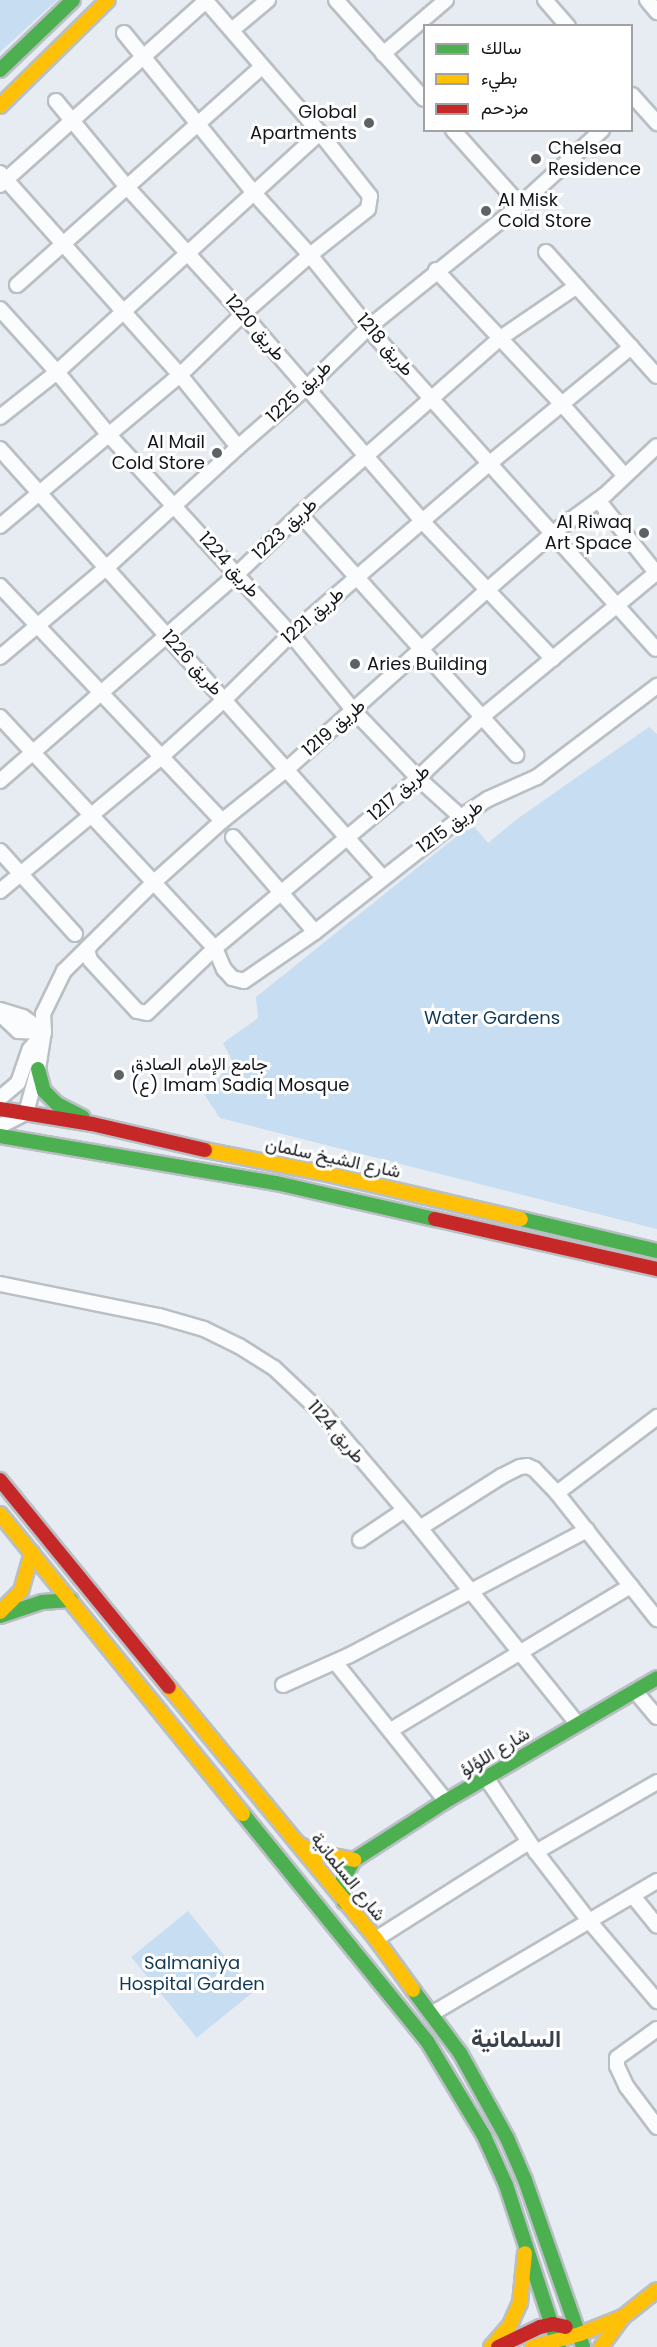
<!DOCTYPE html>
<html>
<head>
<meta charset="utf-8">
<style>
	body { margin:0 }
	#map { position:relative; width:657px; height:2347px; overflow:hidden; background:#e6ecf2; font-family:Poppins,Vazirmatn,sans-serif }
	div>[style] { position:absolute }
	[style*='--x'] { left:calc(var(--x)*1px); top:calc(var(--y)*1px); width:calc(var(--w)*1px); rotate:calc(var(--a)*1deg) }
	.green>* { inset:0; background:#c7ddf1; transform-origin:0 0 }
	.roads { filter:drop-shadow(2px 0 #b9bfc4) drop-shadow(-2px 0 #b9bfc4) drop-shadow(0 2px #b9bfc4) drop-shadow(0 -2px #b9bfc4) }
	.street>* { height:14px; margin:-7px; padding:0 7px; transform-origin:7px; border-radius:7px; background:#fbfcfd }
	.fast>* { height:14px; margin:-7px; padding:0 7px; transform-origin:7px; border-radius:7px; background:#4caf50 }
	.slow>* { height:14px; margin:-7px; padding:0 7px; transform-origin:7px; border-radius:7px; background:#ffc107 }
	.jam>* { height:14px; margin:-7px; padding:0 7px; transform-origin:7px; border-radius:7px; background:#c62828 }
	.dots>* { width:16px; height:16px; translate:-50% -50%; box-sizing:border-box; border:3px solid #fff; border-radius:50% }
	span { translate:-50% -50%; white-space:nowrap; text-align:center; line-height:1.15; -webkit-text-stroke:6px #fff; paint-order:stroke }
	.poi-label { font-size:18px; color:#13171b }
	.right { translate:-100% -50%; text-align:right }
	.left { translate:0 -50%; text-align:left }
	.street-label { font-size:18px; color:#13171b }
	.park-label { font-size:18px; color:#103957 }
	.district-label { font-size:24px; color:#38424c; font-weight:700 }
	.legend { position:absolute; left:423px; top:24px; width:210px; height:108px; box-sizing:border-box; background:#fff; border:2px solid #a1a2a4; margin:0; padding:8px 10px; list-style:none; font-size:18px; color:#13171b }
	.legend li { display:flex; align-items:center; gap:12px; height:30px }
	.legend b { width:30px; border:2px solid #a1a2a4 }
</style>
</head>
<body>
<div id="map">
	<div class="green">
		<i style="clip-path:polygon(0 0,57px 0,0 52px)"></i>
		<i style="clip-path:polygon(649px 727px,657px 734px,657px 1229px,220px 1118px,204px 1094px,233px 1062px,223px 1043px,258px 1018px,256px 997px,472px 824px,488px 843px,517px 819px)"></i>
		<i style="left:188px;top:1911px;width:104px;height:73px;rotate:51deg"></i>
	</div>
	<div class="roads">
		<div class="street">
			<i style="--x:336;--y:0;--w:132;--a:48.4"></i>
			<i style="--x:545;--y:0;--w:35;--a:49"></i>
			<i style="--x:647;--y:0;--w:16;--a:50"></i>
			<i style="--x:232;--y:30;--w:47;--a:-39.8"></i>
			<i style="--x:124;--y:33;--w:206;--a:50.9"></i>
			<i style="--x:254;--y:193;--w:84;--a:47.9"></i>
			<i style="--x:310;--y:255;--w:105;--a:51.2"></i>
			<i style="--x:376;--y:337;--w:419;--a:48.1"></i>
			<i style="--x:383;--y:54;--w:83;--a:-40.6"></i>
			<i style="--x:632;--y:95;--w:38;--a:48"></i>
			<i style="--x:56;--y:101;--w:112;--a:50.5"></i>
			<i style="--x:127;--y:187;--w:172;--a:47.6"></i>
			<i style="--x:243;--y:314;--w:274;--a:49.1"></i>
			<i style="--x:422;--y:521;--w:190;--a:46.5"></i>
			<i style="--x:453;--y:130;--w:101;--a:48.2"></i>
			<i style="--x:0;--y:173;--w:271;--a:48.3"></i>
			<i style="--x:180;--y:375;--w:92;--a:51.1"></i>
			<i style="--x:0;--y:185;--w:276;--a:-41.8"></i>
			<i style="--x:546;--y:252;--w:166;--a:48.2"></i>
			<i style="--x:436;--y:270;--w:183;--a:46.8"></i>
			<i style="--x:561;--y:403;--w:96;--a:48.8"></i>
			<i style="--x:17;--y:285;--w:328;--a:-41.7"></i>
			<i style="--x:0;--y:309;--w:85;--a:47.9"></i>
			<i style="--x:57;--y:372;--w:82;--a:50.5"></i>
			<i style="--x:109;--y:435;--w:270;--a:47.6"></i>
			<i style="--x:291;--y:634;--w:99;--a:50.7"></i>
			<i style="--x:354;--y:711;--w:93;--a:46.3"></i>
			<i style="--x:418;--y:778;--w:58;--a:42.2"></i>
			<i style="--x:0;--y:417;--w:73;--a:-38.3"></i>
			<i style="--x:57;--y:372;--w:355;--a:-42.3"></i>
			<i style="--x:0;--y:449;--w:575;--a:48.24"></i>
			<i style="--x:598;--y:500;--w:95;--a:51.4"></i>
			<i style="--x:300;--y:514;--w:324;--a:48.1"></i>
			<i style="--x:0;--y:526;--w:235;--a:-40"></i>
			<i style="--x:180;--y:375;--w:88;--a:-44.1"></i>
			<i style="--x:243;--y:314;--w:89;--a:-41.4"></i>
			<i style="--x:310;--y:255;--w:74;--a:-38.4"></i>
			<i style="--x:368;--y:209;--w:13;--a:-81"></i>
			<i style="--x:370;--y:196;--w:80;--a:-128.4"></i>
			<i style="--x:320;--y:133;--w:176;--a:-130.8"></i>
			<i style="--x:0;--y:586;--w:323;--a:46.6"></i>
			<i style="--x:0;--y:657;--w:137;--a:-40"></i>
			<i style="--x:105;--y:569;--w:180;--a:-42.5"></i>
			<i style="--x:238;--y:447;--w:91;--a:-41"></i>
			<i style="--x:307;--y:387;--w:86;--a:-44.1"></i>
			<i style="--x:369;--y:327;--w:194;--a:-38.9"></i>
			<i style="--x:520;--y:205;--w:111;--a:-42.4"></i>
			<i style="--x:0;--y:717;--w:316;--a:47.1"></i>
			<i style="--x:215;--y:948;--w:23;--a:67"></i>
			<i style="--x:224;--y:969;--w:12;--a:48"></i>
			<i style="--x:232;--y:978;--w:12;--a:14"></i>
			<i style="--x:244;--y:981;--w:86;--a:-34.6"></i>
			<i style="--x:315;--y:932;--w:194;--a:-38.1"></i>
			<i style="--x:468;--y:812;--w:24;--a:-33"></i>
			<i style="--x:488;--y:799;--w:54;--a:-24.2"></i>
			<i style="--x:537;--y:777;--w:151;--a:-37.2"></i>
			<i style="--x:0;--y:781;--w:315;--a:-41.1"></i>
			<i style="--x:237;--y:574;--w:87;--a:-43.6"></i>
			<i style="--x:300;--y:514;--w:265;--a:-41.3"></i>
			<i style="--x:499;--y:339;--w:94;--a:-34.2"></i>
			<i style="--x:233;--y:837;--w:125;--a:49.2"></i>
			<i style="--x:0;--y:851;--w:112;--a:47.9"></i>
			<i style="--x:0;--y:891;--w:208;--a:-39.7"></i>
			<i style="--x:160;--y:758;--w:88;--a:-42.2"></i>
			<i style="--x:225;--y:699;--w:93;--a:-44.6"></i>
			<i style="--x:291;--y:634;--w:262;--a:-40.7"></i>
			<i style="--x:490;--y:463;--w:183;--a:-39.4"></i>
			<i style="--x:90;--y:946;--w:5;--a:127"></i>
			<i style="--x:87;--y:950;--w:10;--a:73"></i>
			<i style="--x:90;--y:960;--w:69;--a:47.3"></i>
			<i style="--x:137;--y:1011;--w:10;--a:11"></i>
			<i style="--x:147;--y:1013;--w:94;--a:-43.7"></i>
			<i style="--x:215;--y:948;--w:265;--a:-39.9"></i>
			<i style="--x:418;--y:778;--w:88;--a:-43.6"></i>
			<i style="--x:482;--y:717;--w:226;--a:-39.6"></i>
			<i style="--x:0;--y:1010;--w:24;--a:17"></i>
			<i style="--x:23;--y:1017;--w:26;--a:36"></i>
			<i style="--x:0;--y:1014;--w:25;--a:43"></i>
			<i style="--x:18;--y:1031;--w:26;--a:2"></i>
			<i style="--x:0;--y:1098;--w:23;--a:-40"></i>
			<i style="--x:18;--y:1083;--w:36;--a:-71"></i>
			<i style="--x:30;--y:1049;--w:17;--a:-50"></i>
			<i style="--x:0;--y:1126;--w:29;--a:-27"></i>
			<i style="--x:26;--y:1113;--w:46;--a:-74.7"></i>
			<i style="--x:38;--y:1069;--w:37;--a:-81"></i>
			<i style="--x:44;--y:1032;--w:18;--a:-93"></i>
			<i style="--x:43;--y:1014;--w:48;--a:-64"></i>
			<i style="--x:64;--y:971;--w:125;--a:-44.7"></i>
			<i style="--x:153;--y:883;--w:93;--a:-41.9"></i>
			<i style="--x:222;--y:821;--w:83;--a:-38.7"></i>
			<i style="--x:287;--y:769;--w:267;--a:-41.8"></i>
			<i style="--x:486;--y:591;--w:89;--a:-40.9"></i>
			<i style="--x:553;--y:533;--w:64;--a:-36.2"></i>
			<i style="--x:605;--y:495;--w:71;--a:-43.3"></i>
			<i style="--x:0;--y:1284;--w:162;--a:11.4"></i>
			<i style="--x:159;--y:1316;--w:47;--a:16.1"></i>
			<i style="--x:204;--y:1329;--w:39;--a:26"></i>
			<i style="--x:239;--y:1346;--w:41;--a:32.2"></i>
			<i style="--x:274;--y:1368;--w:71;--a:43.3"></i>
			<i style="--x:326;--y:1417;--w:145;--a:49.7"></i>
			<i style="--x:420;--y:1528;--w:250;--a:51.2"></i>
			<i style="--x:557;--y:1493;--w:126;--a:-37.2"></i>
			<i style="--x:420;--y:1528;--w:97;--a:-32.4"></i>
			<i style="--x:502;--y:1476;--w:20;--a:-27"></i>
			<i style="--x:520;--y:1467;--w:7;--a:-8"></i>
			<i style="--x:527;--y:1466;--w:8;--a:23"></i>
			<i style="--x:534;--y:1469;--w:33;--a:46"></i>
			<i style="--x:557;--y:1493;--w:161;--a:51.6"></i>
			<i style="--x:360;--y:1540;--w:52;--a:-34"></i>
			<i style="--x:335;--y:1662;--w:178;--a:51.4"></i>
			<i style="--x:283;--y:1685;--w:73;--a:-24.1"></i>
			<i style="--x:350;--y:1655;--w:268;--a:-27.8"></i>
			<i style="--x:635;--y:1691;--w:34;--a:50"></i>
			<i style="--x:391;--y:1730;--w:280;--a:-31"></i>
			<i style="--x:487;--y:1779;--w:88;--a:56.1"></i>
			<i style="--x:536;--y:1852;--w:88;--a:52.4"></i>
			<i style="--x:590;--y:1922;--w:104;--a:49.7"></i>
			<i style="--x:536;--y:1852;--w:140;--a:-30"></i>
			<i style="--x:633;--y:1896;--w:38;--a:51"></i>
			<i style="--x:376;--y:1939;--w:181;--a:-32.4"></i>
			<i style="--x:433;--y:2013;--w:260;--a:-30.5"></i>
			<i style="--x:657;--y:2029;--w:49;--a:144.1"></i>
			<i style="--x:617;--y:2058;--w:8;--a:90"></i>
			<i style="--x:617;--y:2066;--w:23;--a:65"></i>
			<i style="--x:627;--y:2087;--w:50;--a:53.1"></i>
		</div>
		<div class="fast">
			<i style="--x:0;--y:70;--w:101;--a:-43.8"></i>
			<i style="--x:38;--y:1069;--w:23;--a:75"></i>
			<i style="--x:44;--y:1091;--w:18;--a:45"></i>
			<i style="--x:57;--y:1104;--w:29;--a:27"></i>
			<i style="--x:0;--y:1136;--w:280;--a:9.7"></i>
			<i style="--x:276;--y:1183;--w:163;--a:12.8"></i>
			<i style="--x:521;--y:1219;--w:140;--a:13.2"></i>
			<i style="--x:0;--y:1616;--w:44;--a:-18.4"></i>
			<i style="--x:42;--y:1602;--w:29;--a:-4"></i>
			<i style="--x:243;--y:1814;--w:292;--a:51"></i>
			<i style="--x:427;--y:2041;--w:111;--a:59"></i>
			<i style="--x:484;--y:2136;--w:54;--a:65.8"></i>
			<i style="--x:506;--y:2185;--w:170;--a:71.9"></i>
			<i style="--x:344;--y:1902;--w:23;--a:-92"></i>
			<i style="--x:343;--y:1879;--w:22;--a:-60"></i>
			<i style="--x:354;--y:1860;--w:109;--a:-32.7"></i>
			<i style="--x:446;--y:1801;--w:244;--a:-30.2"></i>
			<i style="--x:413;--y:1990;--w:79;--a:53.3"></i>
			<i style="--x:460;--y:2053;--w:97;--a:61.1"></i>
			<i style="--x:507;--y:2138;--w:46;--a:66.8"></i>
			<i style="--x:525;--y:2180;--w:177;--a:70.8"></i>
		</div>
		<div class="slow">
			<i style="--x:0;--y:106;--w:151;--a:-44.5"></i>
			<i style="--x:205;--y:1150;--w:124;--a:11.1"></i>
			<i style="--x:327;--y:1174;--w:199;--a:13.1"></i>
			<i style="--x:0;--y:1514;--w:386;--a:51"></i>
			<i style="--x:0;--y:1612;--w:30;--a:-45"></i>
			<i style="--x:21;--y:1591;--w:40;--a:-74"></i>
			<i style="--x:169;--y:1687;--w:326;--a:50.6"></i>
			<i style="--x:376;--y:1939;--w:63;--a:54"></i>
			<i style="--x:297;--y:1843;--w:21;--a:29"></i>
			<i style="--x:315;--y:1853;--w:40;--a:10"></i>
			<i style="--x:491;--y:2347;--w:29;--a:-49"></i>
			<i style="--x:510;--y:2325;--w:24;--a:-66"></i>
			<i style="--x:520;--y:2303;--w:50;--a:-84.3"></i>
			<i style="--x:532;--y:2347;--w:50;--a:-15.2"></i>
			<i style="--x:580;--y:2334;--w:46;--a:-21.6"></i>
			<i style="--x:623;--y:2317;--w:43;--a:-38.5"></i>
			<i style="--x:601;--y:2347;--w:37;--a:-54"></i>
		</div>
		<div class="jam">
			<i style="--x:0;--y:1109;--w:93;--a:9.3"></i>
			<i style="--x:92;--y:1124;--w:116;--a:13"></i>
			<i style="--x:435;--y:1219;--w:228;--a:12.7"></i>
			<i style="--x:0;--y:1480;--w:267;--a:50.8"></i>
			<i style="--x:498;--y:2347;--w:47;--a:-25.5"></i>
			<i style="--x:540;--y:2327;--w:13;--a:-13"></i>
			<i style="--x:553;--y:2324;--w:13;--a:13"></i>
		</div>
	</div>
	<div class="dots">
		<i style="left:369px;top:123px;background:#5d6266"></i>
		<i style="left:536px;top:159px;background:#5d6266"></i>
		<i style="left:486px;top:211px;background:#5d6266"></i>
		<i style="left:217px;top:453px;background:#5d6266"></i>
		<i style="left:644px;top:533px;background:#5d6266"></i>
		<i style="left:355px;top:664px;background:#5d6266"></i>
		<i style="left:119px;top:1075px;background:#5d6266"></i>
	</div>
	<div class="poi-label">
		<span class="right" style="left:357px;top:123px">Global<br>Apartments</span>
		<span class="left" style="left:548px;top:159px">Chelsea<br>Residence</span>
		<span class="left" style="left:498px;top:211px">Al Misk<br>Cold Store</span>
		<span class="right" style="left:205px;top:453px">Al Mail<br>Cold Store</span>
		<span class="right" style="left:632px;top:533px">Al Riwaq<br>Art Space</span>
		<span class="left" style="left:367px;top:664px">Aries Building</span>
		<span class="left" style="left:131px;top:1075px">جامع الإمام الصادق<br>(ع) Imam Sadiq Mosque</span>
	</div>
	<div class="street-label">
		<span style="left:255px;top:328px;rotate:49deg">طريق 1220</span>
		<span style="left:385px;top:345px;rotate:49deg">طريق 1218</span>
		<span style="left:299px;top:392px;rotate:-43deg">طريق 1225</span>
		<span style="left:285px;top:529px;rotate:-43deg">طريق 1223</span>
		<span style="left:229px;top:565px;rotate:48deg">طريق 1224</span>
		<span style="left:313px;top:616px;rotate:-41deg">طريق 1221</span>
		<span style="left:192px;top:663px;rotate:48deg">طريق 1226</span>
		<span style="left:334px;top:728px;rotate:-41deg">طريق 1219</span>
		<span style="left:399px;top:793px;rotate:-41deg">طريق 1217</span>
		<span style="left:450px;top:827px;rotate:-36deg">طريق 1215</span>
		<span style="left:333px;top:1158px;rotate:12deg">شارع الشيخ سلمان</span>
		<span style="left:336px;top:1432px;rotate:49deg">طريق 1124</span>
		<span style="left:495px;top:1752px;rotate:-31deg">شارع اللؤلؤ</span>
		<span style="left:348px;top:1877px;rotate:51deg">شارع السلمانية</span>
	</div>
	<div class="park-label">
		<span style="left:492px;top:1018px">Water Gardens</span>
		<span style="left:192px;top:1974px">Salmaniya<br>Hospital Garden</span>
	</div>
	<div class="district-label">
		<span style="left:516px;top:2039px">السلمانية</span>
	</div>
	<ul class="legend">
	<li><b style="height:8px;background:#4caf50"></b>سالك</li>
	<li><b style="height:8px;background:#ffc107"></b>بطيء</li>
	<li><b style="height:8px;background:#c62828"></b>مزدحم</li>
	</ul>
</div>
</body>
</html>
